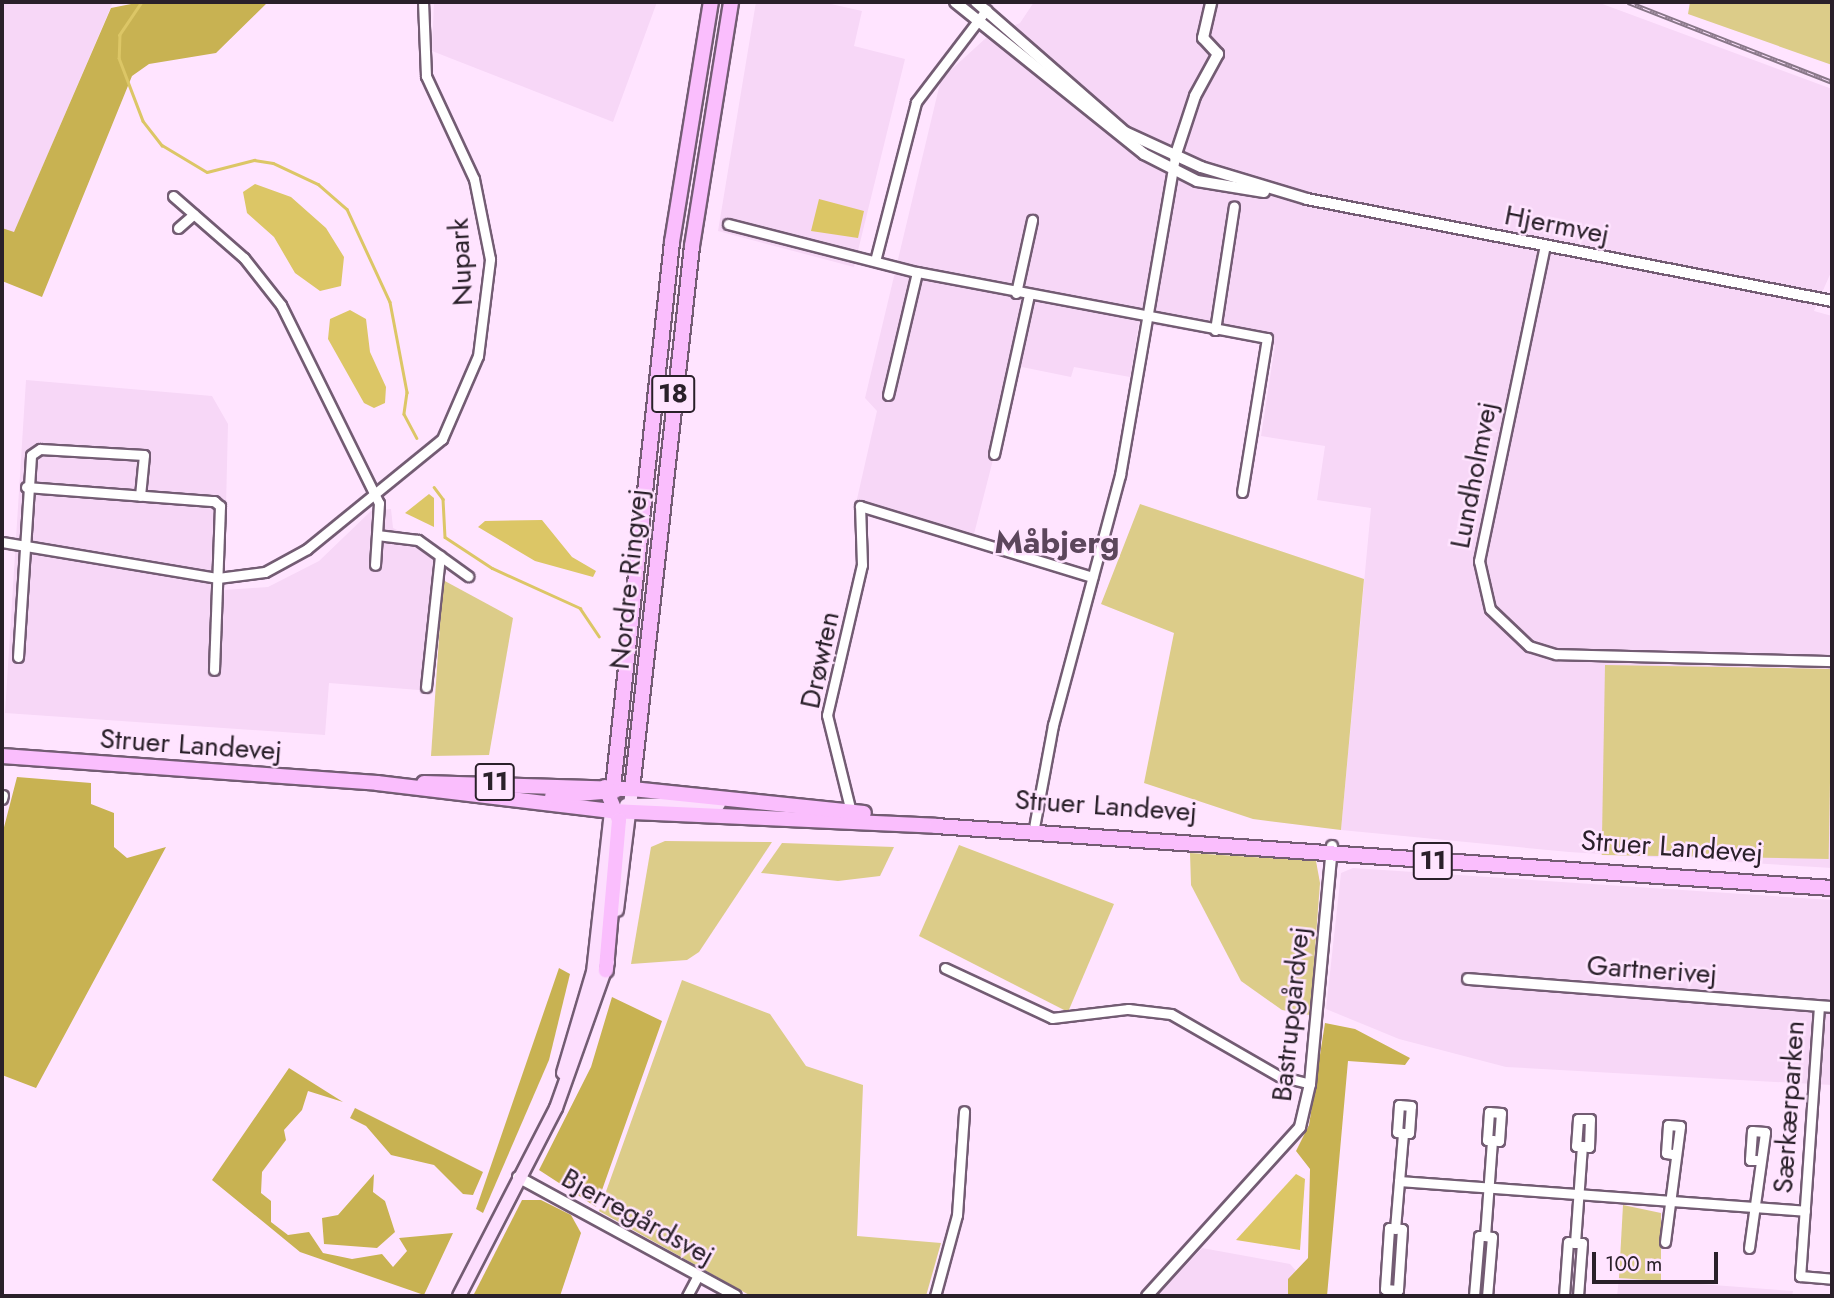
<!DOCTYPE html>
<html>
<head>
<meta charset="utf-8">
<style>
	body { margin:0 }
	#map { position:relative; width:1834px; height:1298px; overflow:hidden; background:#ffe4ff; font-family:Jost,sans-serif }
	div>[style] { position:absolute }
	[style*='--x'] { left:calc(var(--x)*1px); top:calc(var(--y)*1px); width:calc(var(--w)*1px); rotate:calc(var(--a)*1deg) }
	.built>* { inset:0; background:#f7d7f7 }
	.green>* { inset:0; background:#dccc89; transform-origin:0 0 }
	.forest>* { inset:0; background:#c8b252 }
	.water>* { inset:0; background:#dcc666 }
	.stream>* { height:2.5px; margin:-1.25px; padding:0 1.25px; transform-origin:1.25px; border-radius:1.25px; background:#dcc666 }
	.roads { filter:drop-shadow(2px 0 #735c73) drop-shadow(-2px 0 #735c73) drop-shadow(0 2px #735c73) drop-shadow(0 -2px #735c73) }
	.minor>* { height:9px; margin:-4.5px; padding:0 4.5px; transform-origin:4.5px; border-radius:4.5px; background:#fff }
	.tertiary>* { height:10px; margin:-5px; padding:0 5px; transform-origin:5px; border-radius:5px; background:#fff }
	.secondary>* { height:12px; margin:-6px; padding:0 6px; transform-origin:6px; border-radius:6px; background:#fddefe }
	.primary>* { height:14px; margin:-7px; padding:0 7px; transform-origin:7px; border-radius:7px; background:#fabefd }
	.rail>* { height:5px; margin-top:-2.5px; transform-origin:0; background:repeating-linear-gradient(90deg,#ffe4ff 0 8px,#887688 0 16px); box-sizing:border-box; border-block:2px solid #887688 }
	span { translate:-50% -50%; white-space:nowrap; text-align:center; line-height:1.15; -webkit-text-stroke:5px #ffe4ff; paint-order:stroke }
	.shield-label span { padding:2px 5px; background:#ffe4ff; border:2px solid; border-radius:5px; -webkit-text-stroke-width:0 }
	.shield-label { font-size:26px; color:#2a202a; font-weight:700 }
	.street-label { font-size:28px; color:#2a202a }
	.quarter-label { font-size:32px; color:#5c465c; font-weight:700 }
	.frame { position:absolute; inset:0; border:4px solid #2a202a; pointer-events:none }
	.scale { position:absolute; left:1592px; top:1252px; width:126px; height:32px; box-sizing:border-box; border:4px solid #2a202a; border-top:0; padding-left:9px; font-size:21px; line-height:24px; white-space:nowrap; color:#2a202a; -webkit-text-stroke:5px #ffe4ff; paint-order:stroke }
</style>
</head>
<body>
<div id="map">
	<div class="built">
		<i style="clip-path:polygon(2px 2px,113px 2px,14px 233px,2px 228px)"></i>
		<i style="clip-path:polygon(434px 2px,657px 2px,613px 122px,432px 51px)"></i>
		<i style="clip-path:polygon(756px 2px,822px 2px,862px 11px,854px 46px,905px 59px,854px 267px,718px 231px)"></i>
		<i style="clip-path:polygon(1034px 2px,1597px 2px,1832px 89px,1832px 270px,1814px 311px,1832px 316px,1832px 868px,1569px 852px,1341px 830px,1371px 508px,1317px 500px,1325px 446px,1261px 436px,1275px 345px,1139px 323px,1130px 377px,1074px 367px,1071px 377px,1017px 366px,974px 534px,857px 499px,877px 411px,865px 398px,941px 79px,987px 37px,1020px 23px)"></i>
		<i style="clip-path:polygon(26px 380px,212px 396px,228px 424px,224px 590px,268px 587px,319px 561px,371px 511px,391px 509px,393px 528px,446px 553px,432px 691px,329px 683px,325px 735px,5px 713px)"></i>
		<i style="clip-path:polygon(1353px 868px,1832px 900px,1832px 1085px,1506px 1067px,1399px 1039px,1326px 1009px,1341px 873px)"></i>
		<i style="clip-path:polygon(1202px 1248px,1290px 1264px,1297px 1272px,1299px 1296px,1157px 1296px)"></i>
		<i style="clip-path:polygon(1619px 1278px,1793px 1291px,1792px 1296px,1617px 1296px)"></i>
	</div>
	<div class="green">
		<i style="clip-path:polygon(1690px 2px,1832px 2px,1832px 65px,1688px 14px)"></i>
		<i style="clip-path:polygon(1140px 504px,1364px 579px,1341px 830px,1253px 819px,1144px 783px,1174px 633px,1101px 604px)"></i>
		<i style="clip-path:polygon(443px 580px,513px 618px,489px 755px,431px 756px)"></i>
		<i style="left:1605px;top:665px;width:227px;height:190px;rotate:1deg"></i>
		<i style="clip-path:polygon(665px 841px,772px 842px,699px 952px,687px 960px,631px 964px,651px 847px)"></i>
		<i style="clip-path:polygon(782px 843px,894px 847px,880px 876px,838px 881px,761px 873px)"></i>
		<i style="clip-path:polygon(959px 845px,1114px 904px,1068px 1012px,919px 936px)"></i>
		<i style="clip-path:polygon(1190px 853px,1316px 861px,1320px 883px,1310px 1015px,1282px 1010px,1241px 981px,1191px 885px)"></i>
		<i style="clip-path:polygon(682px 980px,770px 1014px,806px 1066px,863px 1085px,857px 1236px,941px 1243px,926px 1296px,751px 1296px,599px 1211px)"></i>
		<i style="clip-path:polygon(1623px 1205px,1661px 1213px,1661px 1281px,1619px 1278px)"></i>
	</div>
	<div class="forest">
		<i style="clip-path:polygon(141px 2px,268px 2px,216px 53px,149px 64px,132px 76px,42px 297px,2px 281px,2px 228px,14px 232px,111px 8px)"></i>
		<i style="clip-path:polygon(17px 777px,91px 783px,91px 804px,114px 813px,114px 847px,127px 858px,166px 847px,36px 1088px,2px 1075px,2px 835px)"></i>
		<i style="clip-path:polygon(559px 968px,570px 974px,549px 1060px,483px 1213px,476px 1209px)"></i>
		<i style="clip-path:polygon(612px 997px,662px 1021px,596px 1207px,539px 1170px,591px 1067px)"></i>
		<i style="clip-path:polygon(1325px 1023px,1355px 1029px,1410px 1058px,1405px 1065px,1348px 1061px,1327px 1296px,1288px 1296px,1288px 1279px,1308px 1258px,1310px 1169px,1296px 1151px,1309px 1125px)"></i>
		<i style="clip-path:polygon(289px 1068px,343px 1102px,308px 1091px,302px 1110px,284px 1130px,286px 1140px,262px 1172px,261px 1193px,271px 1201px,271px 1222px,288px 1235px,309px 1232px,323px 1253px,352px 1259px,382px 1254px,393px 1267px,407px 1251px,399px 1238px,453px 1233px,424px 1295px,300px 1252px,212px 1180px)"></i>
		<i style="clip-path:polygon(355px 1108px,483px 1172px,473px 1195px,463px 1194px,434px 1165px,391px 1155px,366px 1126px,350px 1118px)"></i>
		<i style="clip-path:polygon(374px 1174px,373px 1192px,385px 1201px,395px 1232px,377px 1248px,324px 1244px,322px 1218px,338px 1215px)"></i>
		<i style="clip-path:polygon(522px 1200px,541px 1200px,571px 1215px,581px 1233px,560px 1296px,473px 1296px)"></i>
	</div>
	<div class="water">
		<i style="clip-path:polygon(255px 184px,291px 197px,326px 228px,344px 257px,341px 286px,320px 291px,295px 273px,274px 237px,247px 213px,243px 192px)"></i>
		<i style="clip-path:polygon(819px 199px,864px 211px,858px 238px,811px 231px)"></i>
		<i style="clip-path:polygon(350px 310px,366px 319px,370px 352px,386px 387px,385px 403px,374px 408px,364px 403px,328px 339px,330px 319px)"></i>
		<i style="clip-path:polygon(429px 494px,434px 498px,434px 527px,405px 513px)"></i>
		<i style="clip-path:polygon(542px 520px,572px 557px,596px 571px,593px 577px,535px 561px,478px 527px,485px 521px)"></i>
		<i style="clip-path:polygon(1296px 1174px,1305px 1179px,1300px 1250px,1236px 1240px)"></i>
	</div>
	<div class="stream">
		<i style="--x:142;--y:2;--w:40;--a:124"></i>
		<i style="--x:120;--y:35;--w:23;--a:92"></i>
		<i style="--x:119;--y:58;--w:67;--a:69.1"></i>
		<i style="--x:143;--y:121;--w:31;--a:52"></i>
		<i style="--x:162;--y:145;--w:52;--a:31"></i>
		<i style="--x:207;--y:172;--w:49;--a:-14.3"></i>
		<i style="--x:254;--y:160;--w:19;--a:9"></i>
		<i style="--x:273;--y:163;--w:50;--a:25"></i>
		<i style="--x:318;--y:184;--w:38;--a:41"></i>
		<i style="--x:347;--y:209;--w:102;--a:65.2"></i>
		<i style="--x:390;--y:302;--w:92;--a:79.3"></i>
		<i style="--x:407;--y:392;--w:22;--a:98"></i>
		<i style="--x:404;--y:414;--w:27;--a:62"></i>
		<i style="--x:434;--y:487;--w:15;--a:53"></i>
		<i style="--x:443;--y:499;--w:38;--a:87"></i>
		<i style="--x:445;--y:537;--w:56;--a:33.4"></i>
		<i style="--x:492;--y:568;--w:97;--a:24.4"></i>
		<i style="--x:580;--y:608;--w:34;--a:56"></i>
	</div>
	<div class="roads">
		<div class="minor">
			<i style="--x:173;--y:196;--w:94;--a:41.1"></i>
			<i style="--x:244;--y:258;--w:60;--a:51.8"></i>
			<i style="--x:281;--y:305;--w:221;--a:63.7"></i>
			<i style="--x:379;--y:503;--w:62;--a:93.7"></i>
			<i style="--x:728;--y:224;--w:195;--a:14.3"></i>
			<i style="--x:917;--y:272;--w:356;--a:10.7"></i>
			<i style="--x:1267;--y:338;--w:156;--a:99.2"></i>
			<i style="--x:178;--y:228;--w:21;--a:-41"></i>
			<i style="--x:1545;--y:245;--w:323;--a:101.8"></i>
			<i style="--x:1479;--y:561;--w:49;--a:77.1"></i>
			<i style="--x:1490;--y:609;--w:54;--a:43.5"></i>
			<i style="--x:1529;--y:646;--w:28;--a:17"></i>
			<i style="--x:1556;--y:654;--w:276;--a:1.5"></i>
			<i style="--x:875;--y:261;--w:164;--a:-75.5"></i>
			<i style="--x:916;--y:102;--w:116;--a:-52.7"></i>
			<i style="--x:1016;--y:293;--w:75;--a:-77.6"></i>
			<i style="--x:1215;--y:330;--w:125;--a:-81.3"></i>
			<i style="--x:888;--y:395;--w:126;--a:-76.7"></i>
			<i style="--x:994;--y:454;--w:163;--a:-77.6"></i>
			<i style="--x:26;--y:487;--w:189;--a:4.3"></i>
			<i style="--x:214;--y:501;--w:8;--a:40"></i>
			<i style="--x:220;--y:506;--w:164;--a:92.1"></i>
			<i style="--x:377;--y:535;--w:41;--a:7"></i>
			<i style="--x:418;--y:540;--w:62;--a:35.8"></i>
			<i style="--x:2;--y:542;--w:219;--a:9.5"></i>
			<i style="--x:218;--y:578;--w:47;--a:-7.3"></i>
			<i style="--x:265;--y:572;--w:48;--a:-28.7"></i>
			<i style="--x:307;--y:549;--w:174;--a:-39.2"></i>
			<i style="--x:442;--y:439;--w:90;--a:-66.6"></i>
			<i style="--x:478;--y:356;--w:98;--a:-82.9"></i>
			<i style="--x:490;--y:259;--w:82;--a:-101.3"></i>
			<i style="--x:474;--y:179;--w:114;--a:-115"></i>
			<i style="--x:426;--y:76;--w:74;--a:-92.3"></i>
			<i style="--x:18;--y:657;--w:202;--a:-86.3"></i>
			<i style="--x:31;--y:455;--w:11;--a:-34"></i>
			<i style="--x:40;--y:449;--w:104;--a:3.3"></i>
			<i style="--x:144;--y:455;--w:41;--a:95.6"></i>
			<i style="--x:426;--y:687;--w:132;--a:-83.9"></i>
			<i style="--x:2;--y:799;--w:4;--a:-76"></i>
			<i style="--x:852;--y:816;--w:104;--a:-103.9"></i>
			<i style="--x:827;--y:715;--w:154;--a:-76.9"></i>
			<i style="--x:862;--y:565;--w:59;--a:-91.9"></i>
			<i style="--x:860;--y:506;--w:243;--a:17"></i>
			<i style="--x:1033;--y:833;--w:110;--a:-79.5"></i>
			<i style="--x:1053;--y:725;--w:259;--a:-75"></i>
			<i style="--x:1120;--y:475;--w:323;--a:-80.2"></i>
			<i style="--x:945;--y:968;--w:118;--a:25"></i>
			<i style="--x:1052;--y:1018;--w:77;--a:-6.8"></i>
			<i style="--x:1128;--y:1009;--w:43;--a:6.6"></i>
			<i style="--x:1171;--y:1014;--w:125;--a:29.9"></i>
			<i style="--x:1279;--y:1076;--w:32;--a:14"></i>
			<i style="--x:1819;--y:1006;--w:271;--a:94"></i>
			<i style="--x:1800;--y:1276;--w:32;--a:5"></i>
			<i style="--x:1399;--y:1181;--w:407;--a:4.2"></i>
			<i style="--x:1389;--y:1228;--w:13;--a:4"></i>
			<i style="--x:1402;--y:1229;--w:61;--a:93.8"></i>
			<i style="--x:1398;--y:1290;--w:13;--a:-176"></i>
			<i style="--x:1385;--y:1289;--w:61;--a:-86.2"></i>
			<i style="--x:1395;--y:1229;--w:96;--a:-85.2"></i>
			<i style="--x:1403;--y:1133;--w:6;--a:0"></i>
			<i style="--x:1409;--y:1133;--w:27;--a:-86"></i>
			<i style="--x:1411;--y:1106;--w:12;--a:-175"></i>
			<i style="--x:1399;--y:1105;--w:27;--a:94"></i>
			<i style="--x:1397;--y:1132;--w:6;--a:9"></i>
			<i style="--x:1485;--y:1236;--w:96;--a:-85.8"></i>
			<i style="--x:1492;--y:1140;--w:7;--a:8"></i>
			<i style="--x:1499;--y:1141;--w:28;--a:-86"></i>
			<i style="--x:1501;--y:1113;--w:12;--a:-175"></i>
			<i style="--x:1489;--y:1112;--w:28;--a:94"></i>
			<i style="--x:1487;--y:1140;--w:5;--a:0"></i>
			<i style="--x:1485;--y:1236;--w:7;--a:8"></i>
			<i style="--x:1492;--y:1237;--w:59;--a:94.8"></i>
			<i style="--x:1665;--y:1242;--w:117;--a:-82.6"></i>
			<i style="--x:1680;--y:1126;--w:12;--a:-175"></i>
			<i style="--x:1668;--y:1125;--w:28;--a:94"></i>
			<i style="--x:1666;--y:1153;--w:6;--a:9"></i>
			<i style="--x:1575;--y:1243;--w:97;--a:-85.9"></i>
			<i style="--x:1582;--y:1146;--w:7;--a:8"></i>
			<i style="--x:1589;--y:1147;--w:28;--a:-88"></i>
			<i style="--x:1590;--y:1119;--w:12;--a:180"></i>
			<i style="--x:1578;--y:1119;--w:27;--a:94"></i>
			<i style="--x:1576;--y:1146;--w:6;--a:0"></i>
			<i style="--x:1575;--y:1243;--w:7;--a:0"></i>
			<i style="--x:1582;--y:1243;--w:53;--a:94.3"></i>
			<i style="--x:1749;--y:1248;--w:117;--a:-82.1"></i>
			<i style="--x:1765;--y:1132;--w:13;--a:-176"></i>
			<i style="--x:1752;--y:1131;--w:29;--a:94"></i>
			<i style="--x:1750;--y:1160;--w:6;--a:0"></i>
			<i style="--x:687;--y:1296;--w:24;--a:-62"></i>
			<i style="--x:935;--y:1296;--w:84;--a:-74.8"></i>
			<i style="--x:957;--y:1215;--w:104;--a:-86.1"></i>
			<i style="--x:1474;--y:1296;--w:60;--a:-85.2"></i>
			<i style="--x:1479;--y:1236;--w:6;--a:0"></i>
			<i style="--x:1564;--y:1296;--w:54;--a:-85.8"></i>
			<i style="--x:1568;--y:1242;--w:7;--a:8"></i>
		</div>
		<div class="tertiary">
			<i style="--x:955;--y:2;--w:243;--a:38.8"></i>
			<i style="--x:1144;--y:154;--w:59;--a:27"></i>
			<i style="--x:1197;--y:181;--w:68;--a:9.3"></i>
			<i style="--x:976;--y:2;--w:198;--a:41.1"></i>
			<i style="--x:1125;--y:132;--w:84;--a:24.7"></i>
			<i style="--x:1201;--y:167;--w:111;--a:16.8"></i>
			<i style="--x:1307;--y:199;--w:535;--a:10.99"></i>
			<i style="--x:1175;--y:157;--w:64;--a:-71.8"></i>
			<i style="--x:1195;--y:96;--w:48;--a:-61.3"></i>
			<i style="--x:1218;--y:54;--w:22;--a:-133"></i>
			<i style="--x:1203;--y:38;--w:37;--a:-77"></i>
			<i style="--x:1468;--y:979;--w:365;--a:4.4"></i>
			<i style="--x:518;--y:1177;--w:248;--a:28.6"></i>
			<i style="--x:1147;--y:1296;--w:228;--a:-47.8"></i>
			<i style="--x:1300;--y:1127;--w:44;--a:-76.9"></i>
			<i style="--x:1310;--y:1084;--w:239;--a:-84.7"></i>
		</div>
		<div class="secondary">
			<i style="--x:626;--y:805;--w:93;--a:-0.6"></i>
			<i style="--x:617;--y:910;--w:122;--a:-82.9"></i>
			<i style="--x:563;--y:1073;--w:105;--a:-73.5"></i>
			<i style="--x:593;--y:972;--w:170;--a:-83.6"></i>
			<i style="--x:459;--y:1296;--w:212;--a:-62.7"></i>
			<i style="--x:556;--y:1108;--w:155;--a:-70.4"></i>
		</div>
		<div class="primary">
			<i style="--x:2;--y:756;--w:376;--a:4.1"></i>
			<i style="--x:377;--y:783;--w:236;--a:6.8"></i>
			<i style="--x:611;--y:811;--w:325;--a:2.6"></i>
			<i style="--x:936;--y:826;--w:898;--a:3.96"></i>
			<i style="--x:424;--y:783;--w:208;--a:1.7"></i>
			<i style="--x:632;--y:789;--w:233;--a:5.9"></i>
			<i style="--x:605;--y:787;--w:36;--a:67"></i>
			<i style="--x:619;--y:820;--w:151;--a:95"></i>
			<i style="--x:613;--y:788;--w:549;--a:-83.83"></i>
			<i style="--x:672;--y:242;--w:243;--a:-80.8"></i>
			<i style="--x:632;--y:789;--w:546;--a:-83.69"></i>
			<i style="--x:692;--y:246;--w:247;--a:-80.9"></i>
			<i style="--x:552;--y:796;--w:63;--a:-4.5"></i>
		</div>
	</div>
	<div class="rail">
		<i style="--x:1628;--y:2;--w:219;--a:21.4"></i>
	</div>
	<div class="shield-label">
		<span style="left:673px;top:394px">18</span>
		<span style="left:495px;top:782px">11</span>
		<span style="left:1433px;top:861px">11</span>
	</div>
	<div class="street-label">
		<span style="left:1557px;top:225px;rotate:11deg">Hjermvej</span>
		<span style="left:461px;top:262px;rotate:-93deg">Nupark</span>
		<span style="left:1474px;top:475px;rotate:-79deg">Lundholmvej</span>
		<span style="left:629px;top:579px;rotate:-84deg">Nordre Ringvej</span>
		<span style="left:820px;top:660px;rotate:-78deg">Drøwten</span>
		<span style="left:191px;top:745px;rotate:4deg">Struer Landevej</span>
		<span style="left:1106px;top:806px;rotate:4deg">Struer Landevej</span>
		<span style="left:1672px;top:847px;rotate:4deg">Struer Landevej</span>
		<span style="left:1652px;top:970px;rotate:4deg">Gartnerivej</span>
		<span style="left:1291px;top:1014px;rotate:-84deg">Bastrupgårdvej</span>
		<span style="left:1789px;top:1107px;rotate:-86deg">Særkærparken</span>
		<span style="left:638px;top:1217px;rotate:29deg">Bjerregårdsvej</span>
	</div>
	<div class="quarter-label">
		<span style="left:1057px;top:542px">Måbjerg</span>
	</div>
	<div class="frame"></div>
	<div class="scale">100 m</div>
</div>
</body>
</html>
